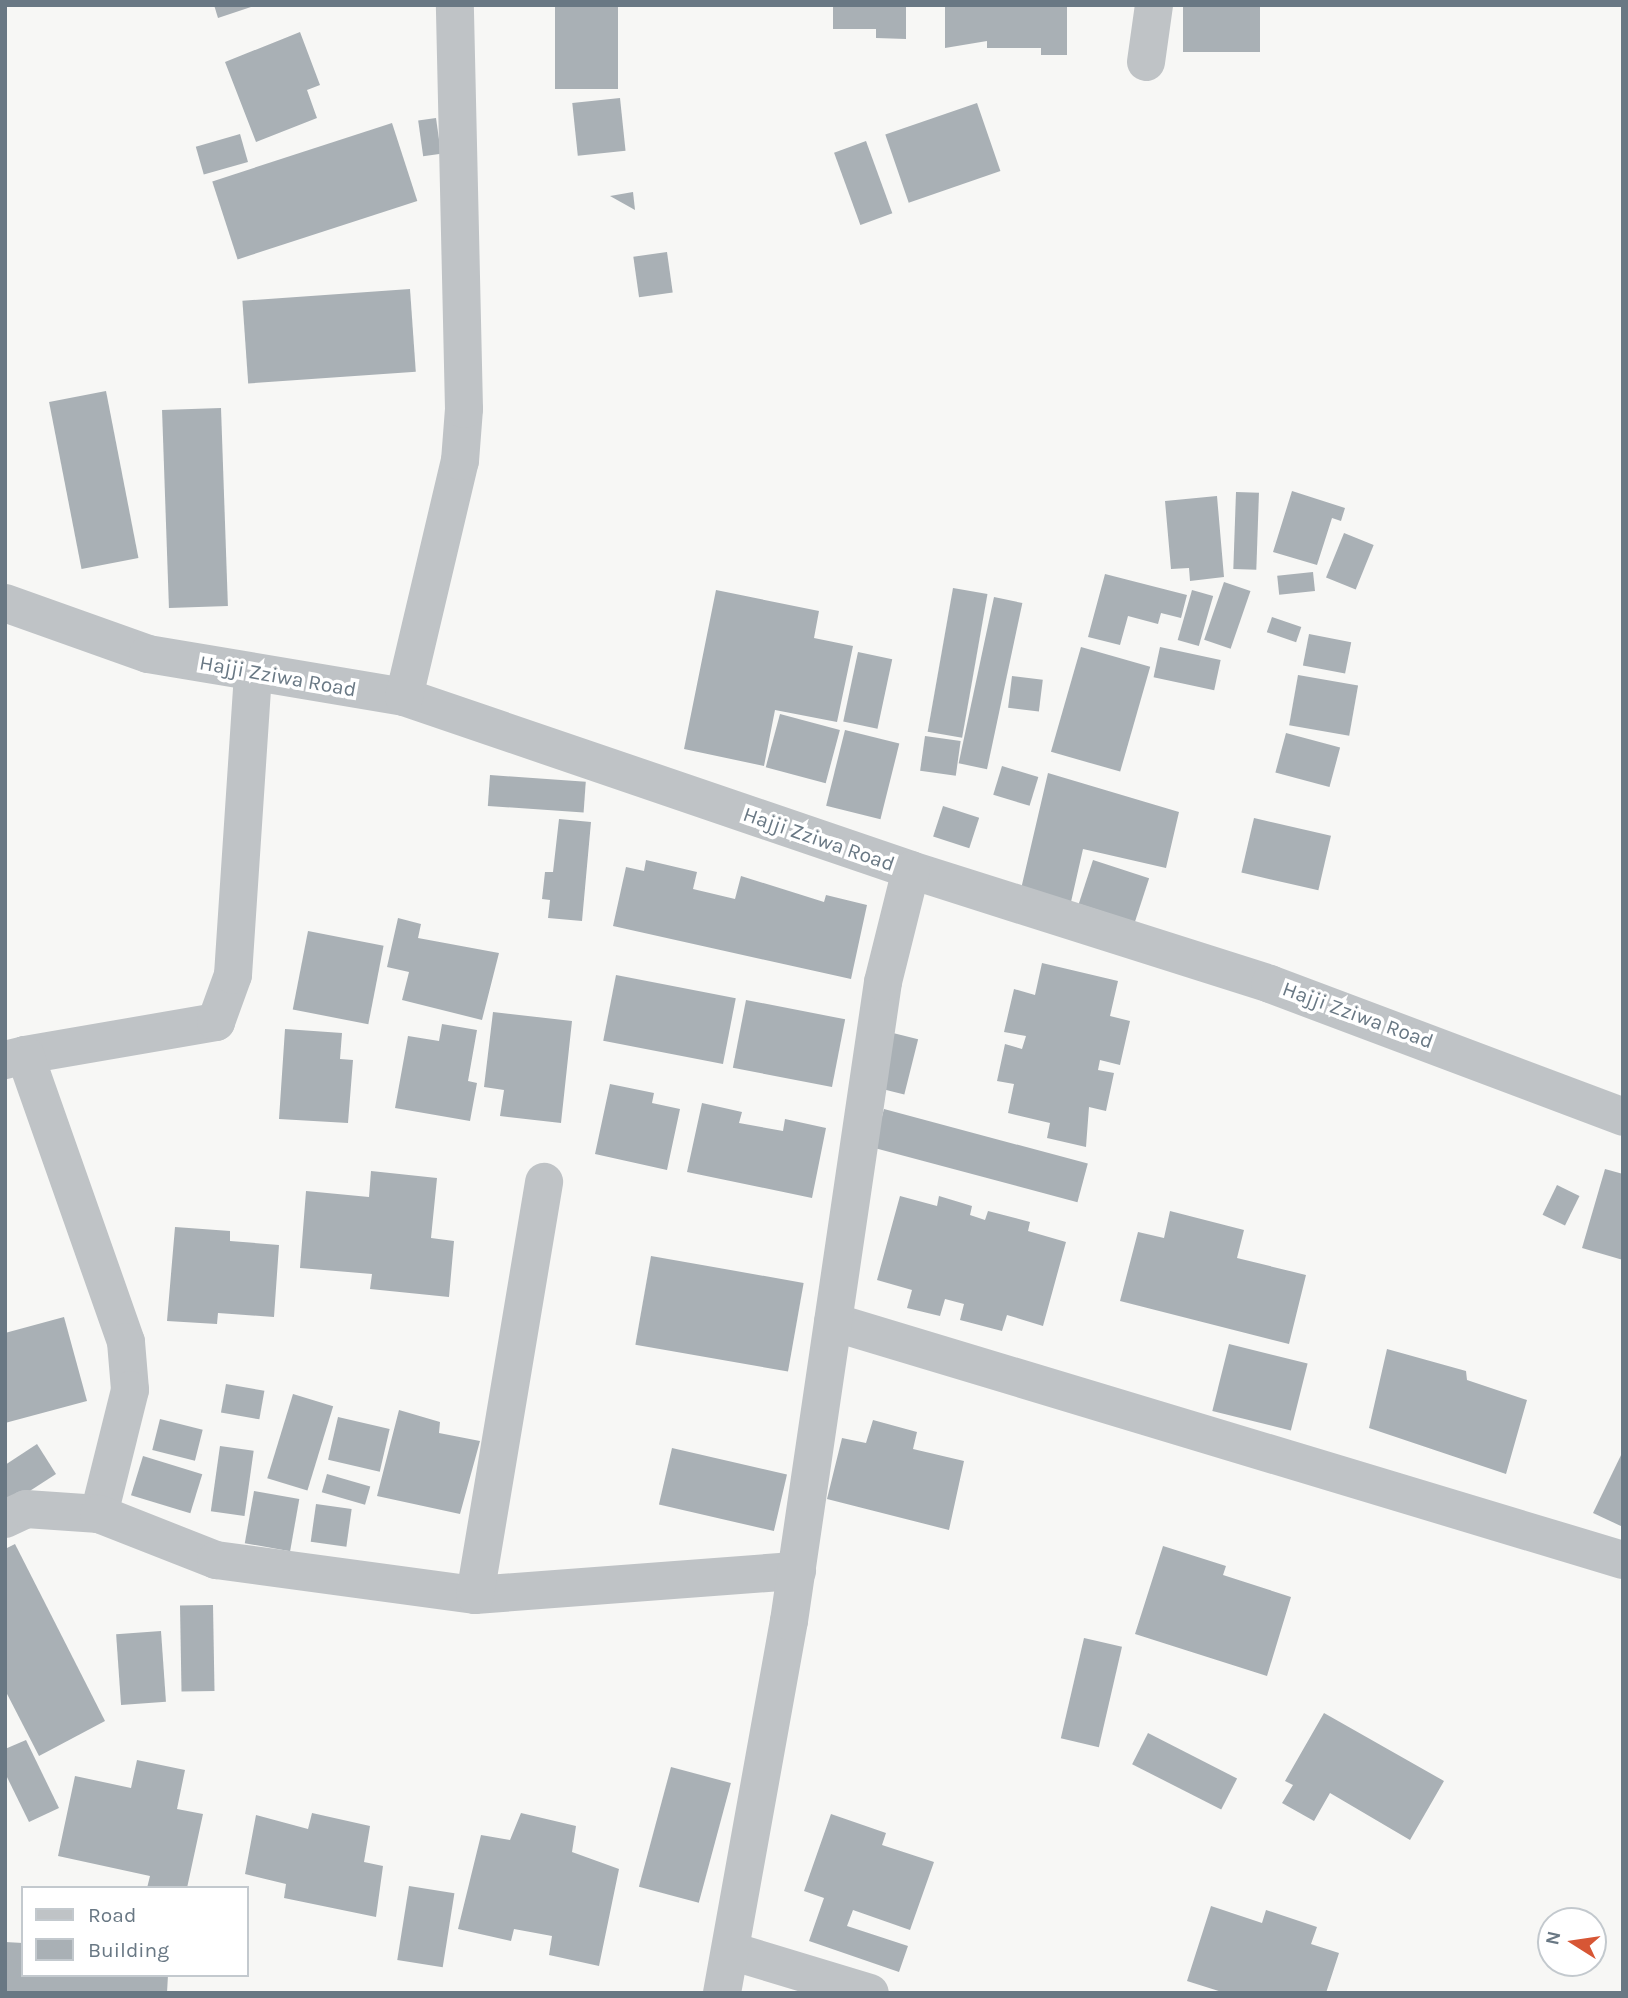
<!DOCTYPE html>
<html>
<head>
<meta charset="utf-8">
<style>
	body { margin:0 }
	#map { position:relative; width:1628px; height:1998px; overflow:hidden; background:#f7f7f5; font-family:Karla,sans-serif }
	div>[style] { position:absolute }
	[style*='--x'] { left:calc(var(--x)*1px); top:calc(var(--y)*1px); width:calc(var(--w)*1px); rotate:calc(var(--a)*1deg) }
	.building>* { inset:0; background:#a9b0b5; transform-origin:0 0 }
	.minor>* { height:38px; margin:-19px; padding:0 19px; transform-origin:19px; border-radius:19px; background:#bfc3c6 }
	span { translate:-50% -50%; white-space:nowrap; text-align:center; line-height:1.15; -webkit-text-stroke:7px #fff; paint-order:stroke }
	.street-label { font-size:21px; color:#697884 }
	.frame { position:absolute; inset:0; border:7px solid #697884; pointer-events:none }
	.legend { position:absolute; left:21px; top:1886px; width:228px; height:91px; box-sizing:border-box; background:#fff; border:2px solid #c3c9ce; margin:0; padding:9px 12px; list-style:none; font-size:21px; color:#697884 }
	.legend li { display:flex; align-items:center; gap:14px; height:35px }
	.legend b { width:35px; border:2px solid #c3c9ce }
	.north { position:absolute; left:1537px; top:1907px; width:70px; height:70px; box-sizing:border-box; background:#fff; border:2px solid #c3c9ce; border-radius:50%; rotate:282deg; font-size:19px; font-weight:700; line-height:28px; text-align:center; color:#697884 }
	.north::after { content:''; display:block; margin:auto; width:24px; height:32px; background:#d75635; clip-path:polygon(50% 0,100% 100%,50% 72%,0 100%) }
</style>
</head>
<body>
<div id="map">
	<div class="building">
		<i style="clip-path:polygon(214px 5px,254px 5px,254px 6px,218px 18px)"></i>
		<i style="left:555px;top:5px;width:63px;height:84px"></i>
		<i style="clip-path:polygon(833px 5px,906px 5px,906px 39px,876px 38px,876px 29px,833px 29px)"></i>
		<i style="clip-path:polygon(945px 5px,1067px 5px,1067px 55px,1041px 55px,1041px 48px,987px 48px,987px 41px,945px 48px)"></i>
		<i style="left:1183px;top:5px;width:77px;height:47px"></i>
		<i style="clip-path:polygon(300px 32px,320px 85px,307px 90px,317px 118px,256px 142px,225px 62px)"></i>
		<i style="left:620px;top:98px;width:53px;height:48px;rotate:84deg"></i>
		<i style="left:977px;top:103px;width:72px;height:97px;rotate:71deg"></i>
		<i style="left:436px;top:118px;width:36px;height:18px;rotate:82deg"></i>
		<i style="left:392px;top:123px;width:82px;height:189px;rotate:72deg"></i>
		<i style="left:240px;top:134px;width:29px;height:46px;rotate:74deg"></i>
		<i style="left:866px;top:141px;width:77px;height:34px;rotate:70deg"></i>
		<i style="clip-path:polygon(633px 192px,635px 210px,610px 196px)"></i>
		<i style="left:667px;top:252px;width:41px;height:34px;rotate:82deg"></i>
		<i style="left:410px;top:289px;width:83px;height:168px;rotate:86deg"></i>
		<i style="left:106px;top:391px;width:170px;height:58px;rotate:79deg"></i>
		<i style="left:221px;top:408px;width:198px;height:59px;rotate:88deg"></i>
		<i style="clip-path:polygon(1292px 491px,1345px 508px,1341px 521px,1332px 518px,1317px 565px,1273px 552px)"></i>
		<i style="left:1236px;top:492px;width:23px;height:77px;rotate:2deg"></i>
		<i style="clip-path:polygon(1217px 496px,1224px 577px,1190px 581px,1189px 568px,1171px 569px,1165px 501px)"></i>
		<i style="left:1344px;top:533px;width:32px;height:48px;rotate:22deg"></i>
		<i style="left:1313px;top:572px;width:19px;height:36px;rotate:84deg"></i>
		<i style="clip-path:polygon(1105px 574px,1187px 595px,1181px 618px,1161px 613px,1158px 624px,1128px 616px,1120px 645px,1088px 637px)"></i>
		<i style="left:1224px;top:582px;width:28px;height:61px;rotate:19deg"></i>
		<i style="left:953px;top:588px;width:35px;height:146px;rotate:10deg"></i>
		<i style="clip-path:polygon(716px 590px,819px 611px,814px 638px,853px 646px,837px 722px,775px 710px,764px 766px,684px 749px)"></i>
		<i style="left:1192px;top:590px;width:22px;height:52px;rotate:16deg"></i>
		<i style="left:994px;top:597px;width:29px;height:170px;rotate:12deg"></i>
		<i style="left:1272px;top:617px;width:31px;height:16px;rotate:19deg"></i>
		<i style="left:1309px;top:634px;width:43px;height:32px;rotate:11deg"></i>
		<i style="left:1081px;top:647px;width:72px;height:109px;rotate:16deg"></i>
		<i style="left:1160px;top:647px;width:62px;height:31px;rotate:12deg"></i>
		<i style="left:858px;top:652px;width:35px;height:71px;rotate:12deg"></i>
		<i style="left:1298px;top:675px;width:61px;height:51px;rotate:10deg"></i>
		<i style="left:1012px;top:676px;width:31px;height:32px;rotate:7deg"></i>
		<i style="left:780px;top:714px;width:62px;height:55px;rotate:15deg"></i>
		<i style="left:845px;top:730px;width:56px;height:78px;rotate:14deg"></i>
		<i style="left:1286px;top:733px;width:56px;height:41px;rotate:15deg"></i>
		<i style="left:925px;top:736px;width:36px;height:35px;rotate:8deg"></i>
		<i style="left:1002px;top:766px;width:38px;height:30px;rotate:17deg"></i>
		<i style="clip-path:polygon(1048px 773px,1179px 812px,1166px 868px,1083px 849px,1071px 902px,1021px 889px)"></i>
		<i style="left:490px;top:775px;width:96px;height:31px;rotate:4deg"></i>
		<i style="left:943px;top:806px;width:38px;height:32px;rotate:18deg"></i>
		<i style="left:1254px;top:818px;width:79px;height:56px;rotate:13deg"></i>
		<i style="clip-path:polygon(559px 819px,591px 822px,582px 921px,548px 918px,550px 900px,542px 899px,545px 872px,553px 872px)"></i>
		<i style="clip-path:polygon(646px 860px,697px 872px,693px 889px,735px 899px,741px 876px,824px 902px,826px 895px,867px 905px,851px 979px,613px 926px,626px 867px,644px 871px)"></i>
		<i style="left:1093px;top:860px;width:59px;height:46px;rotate:18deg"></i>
		<i style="clip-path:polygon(398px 918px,421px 924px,418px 938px,499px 953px,482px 1020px,402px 1000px,409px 972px,387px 967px)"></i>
		<i style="left:308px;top:931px;width:77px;height:80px;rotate:11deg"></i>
		<i style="clip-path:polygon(1042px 963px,1118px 981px,1110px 1016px,1130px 1021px,1120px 1065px,1100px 1060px,1098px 1070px,1114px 1073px,1106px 1111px,1089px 1107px,1086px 1147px,1047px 1138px,1050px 1123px,1008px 1113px,1014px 1084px,997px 1081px,1005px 1044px,1022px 1049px,1026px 1036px,1004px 1032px,1014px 989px,1035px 995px)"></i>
		<i style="left:616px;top:975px;width:122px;height:67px;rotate:11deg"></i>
		<i style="left:746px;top:1000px;width:101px;height:69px;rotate:11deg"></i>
		<i style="clip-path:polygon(493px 1012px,572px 1021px,561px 1123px,500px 1116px,504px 1090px,484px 1087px)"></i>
		<i style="clip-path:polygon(442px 1024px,477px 1030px,468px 1081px,477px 1083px,470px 1121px,395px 1108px,408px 1036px,439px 1041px)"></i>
		<i style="clip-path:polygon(285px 1029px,342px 1033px,340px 1059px,353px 1060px,348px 1123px,279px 1119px)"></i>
		<i style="left:889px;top:1032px;width:30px;height:57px;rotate:14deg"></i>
		<i style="clip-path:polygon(610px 1084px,654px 1093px,652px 1103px,680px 1109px,667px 1170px,595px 1154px)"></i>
		<i style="clip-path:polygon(702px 1103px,742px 1112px,739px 1123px,783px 1131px,785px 1119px,826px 1128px,812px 1198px,687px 1172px)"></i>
		<i style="left:884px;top:1109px;width:211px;height:40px;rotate:15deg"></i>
		<i style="clip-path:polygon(1605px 1169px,1623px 1174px,1623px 1260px,1582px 1248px)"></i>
		<i style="clip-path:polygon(371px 1171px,437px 1178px,431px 1238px,454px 1241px,449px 1297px,370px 1289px,372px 1274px,300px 1268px,306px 1191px,369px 1197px)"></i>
		<i style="left:1557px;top:1185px;width:25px;height:33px;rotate:26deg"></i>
		<i style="clip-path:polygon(900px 1196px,937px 1206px,939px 1196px,972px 1206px,970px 1215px,985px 1220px,988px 1211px,1030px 1222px,1028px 1231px,1066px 1242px,1043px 1326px,1007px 1315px,1002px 1331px,960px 1320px,964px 1304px,945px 1299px,940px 1316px,907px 1308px,912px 1290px,877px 1280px)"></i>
		<i style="clip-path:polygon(1170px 1211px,1244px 1230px,1237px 1258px,1306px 1275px,1289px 1344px,1120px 1301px,1138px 1232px,1164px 1238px)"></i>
		<i style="clip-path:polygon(175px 1227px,230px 1231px,230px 1241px,279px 1245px,274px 1317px,218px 1313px,217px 1324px,167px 1321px)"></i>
		<i style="left:651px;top:1256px;width:155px;height:90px;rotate:10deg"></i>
		<i style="clip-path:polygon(64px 1317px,87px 1401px,5px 1423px,5px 1333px)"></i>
		<i style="left:1229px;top:1344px;width:81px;height:69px;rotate:14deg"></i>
		<i style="clip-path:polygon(1387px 1349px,1466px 1371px,1467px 1380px,1527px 1400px,1506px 1474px,1369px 1428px)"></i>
		<i style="left:226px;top:1384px;width:39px;height:29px;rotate:10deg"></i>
		<i style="left:293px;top:1394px;width:42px;height:88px;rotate:17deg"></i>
		<i style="clip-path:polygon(399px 1410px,440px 1422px,439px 1433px,480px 1441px,460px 1514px,377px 1496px)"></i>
		<i style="left:338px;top:1417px;width:53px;height:44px;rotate:13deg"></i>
		<i style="left:160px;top:1419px;width:44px;height:32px;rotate:14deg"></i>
		<i style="clip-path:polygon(873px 1420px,917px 1432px,913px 1449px,964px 1461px,949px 1530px,827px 1499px,842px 1438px,866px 1443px)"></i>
		<i style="clip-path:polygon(37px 1444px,56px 1474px,5px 1507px,5px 1465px)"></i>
		<i style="left:220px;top:1446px;width:34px;height:66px;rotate:8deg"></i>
		<i style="left:672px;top:1448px;width:118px;height:58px;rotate:13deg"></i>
		<i style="clip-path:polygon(1623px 1451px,1623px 1527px,1593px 1513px)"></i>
		<i style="left:143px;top:1456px;width:62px;height:41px;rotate:17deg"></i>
		<i style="left:327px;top:1474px;width:45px;height:19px;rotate:16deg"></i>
		<i style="left:254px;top:1491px;width:46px;height:53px;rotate:10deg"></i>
		<i style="left:316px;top:1504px;width:36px;height:38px;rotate:8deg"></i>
		<i style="clip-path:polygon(15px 1544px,105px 1721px,39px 1756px,5px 1690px,5px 1549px)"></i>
		<i style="clip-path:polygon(1163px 1546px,1226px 1566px,1223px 1575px,1291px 1597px,1267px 1676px,1135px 1634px)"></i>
		<i style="left:213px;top:1605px;width:86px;height:33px;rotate:89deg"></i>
		<i style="left:161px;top:1631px;width:71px;height:45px;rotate:86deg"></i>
		<i style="left:1084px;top:1638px;width:39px;height:103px;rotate:13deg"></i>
		<i style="clip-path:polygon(1324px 1713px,1444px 1781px,1410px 1840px,1330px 1793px,1314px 1821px,1282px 1803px,1293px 1785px,1285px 1781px)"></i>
		<i style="left:1148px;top:1733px;width:100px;height:35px;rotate:27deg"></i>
		<i style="clip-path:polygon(26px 1740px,59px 1808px,29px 1822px,5px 1773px,5px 1749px)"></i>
		<i style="clip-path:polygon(137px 1760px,185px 1770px,177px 1809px,203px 1814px,187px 1888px,147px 1888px,150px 1876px,58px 1856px,75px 1776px,131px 1788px)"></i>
		<i style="left:671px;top:1767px;width:62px;height:124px;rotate:15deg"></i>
		<i style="clip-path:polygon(312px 1813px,370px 1826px,364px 1862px,383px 1866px,376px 1917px,284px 1898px,286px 1884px,245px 1874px,256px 1815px,308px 1829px)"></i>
		<i style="clip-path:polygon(521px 1813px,576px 1826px,572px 1852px,619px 1869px,599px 1966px,549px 1955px,552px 1936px,514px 1929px,511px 1941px,458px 1929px,481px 1835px,510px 1840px)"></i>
		<i style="clip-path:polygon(831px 1814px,886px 1833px,882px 1845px,934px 1862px,910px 1930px,853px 1910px,847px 1926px,908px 1946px,899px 1972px,809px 1941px,824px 1898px,804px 1891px)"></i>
		<i style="left:409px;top:1886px;width:46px;height:75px;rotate:9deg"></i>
		<i style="clip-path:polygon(1211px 1906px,1262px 1923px,1266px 1910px,1317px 1927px,1311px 1944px,1339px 1953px,1326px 1993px,1225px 1993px,1187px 1981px)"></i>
		<i style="clip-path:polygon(5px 1942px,23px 1943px,23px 1975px,168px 1975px,167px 1993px,5px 1993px)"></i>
	</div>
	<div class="minor">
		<i style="--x:1146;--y:62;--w:58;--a:-82"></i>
		<i style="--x:5;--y:603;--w:152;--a:19.6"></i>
		<i style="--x:148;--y:654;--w:260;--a:9.5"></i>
		<i style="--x:404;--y:697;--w:536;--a:18.84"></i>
		<i style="--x:911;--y:870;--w:377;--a:17.6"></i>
		<i style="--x:1270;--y:984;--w:377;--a:20.6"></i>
		<i style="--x:404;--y:697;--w:243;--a:-76.7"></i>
		<i style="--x:460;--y:461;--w:52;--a:-85.6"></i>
		<i style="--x:464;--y:409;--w:404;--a:-91.3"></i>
		<i style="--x:25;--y:1055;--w:194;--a:-9.8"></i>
		<i style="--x:216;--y:1022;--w:50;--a:-70.1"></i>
		<i style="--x:233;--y:975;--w:303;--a:-86.2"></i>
		<i style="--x:5;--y:1060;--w:21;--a:-14"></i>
		<i style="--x:25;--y:1055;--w:304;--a:70.6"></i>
		<i style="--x:126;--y:1342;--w:48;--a:85.2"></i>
		<i style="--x:130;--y:1390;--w:128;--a:104"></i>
		<i style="--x:833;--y:1322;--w:825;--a:16.77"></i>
		<i style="--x:5;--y:1519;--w:23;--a:-25"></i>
		<i style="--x:26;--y:1509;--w:73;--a:3.9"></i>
		<i style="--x:99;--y:1514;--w:126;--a:21.5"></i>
		<i style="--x:216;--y:1560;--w:261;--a:7.7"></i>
		<i style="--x:475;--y:1595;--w:323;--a:-4.3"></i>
		<i style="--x:475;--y:1595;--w:419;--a:-80.5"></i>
		<i style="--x:731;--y:1951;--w:145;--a:16.8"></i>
		<i style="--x:722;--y:1993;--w:378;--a:-79.8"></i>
		<i style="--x:789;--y:1621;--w:646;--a:-81.63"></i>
		<i style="--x:883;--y:982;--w:115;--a:-76"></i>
	</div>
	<div class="street-label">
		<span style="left:278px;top:676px;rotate:10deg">Hajji Zziwa Road</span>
		<span style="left:819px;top:839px;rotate:19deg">Hajji Zziwa Road</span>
		<span style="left:1358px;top:1015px;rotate:20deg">Hajji Zziwa Road</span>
	</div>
	<div class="frame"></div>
	<ul class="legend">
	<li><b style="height:9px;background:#bfc3c6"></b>Road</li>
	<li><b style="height:19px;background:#a9b0b5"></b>Building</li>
	</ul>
	<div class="north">N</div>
</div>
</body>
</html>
